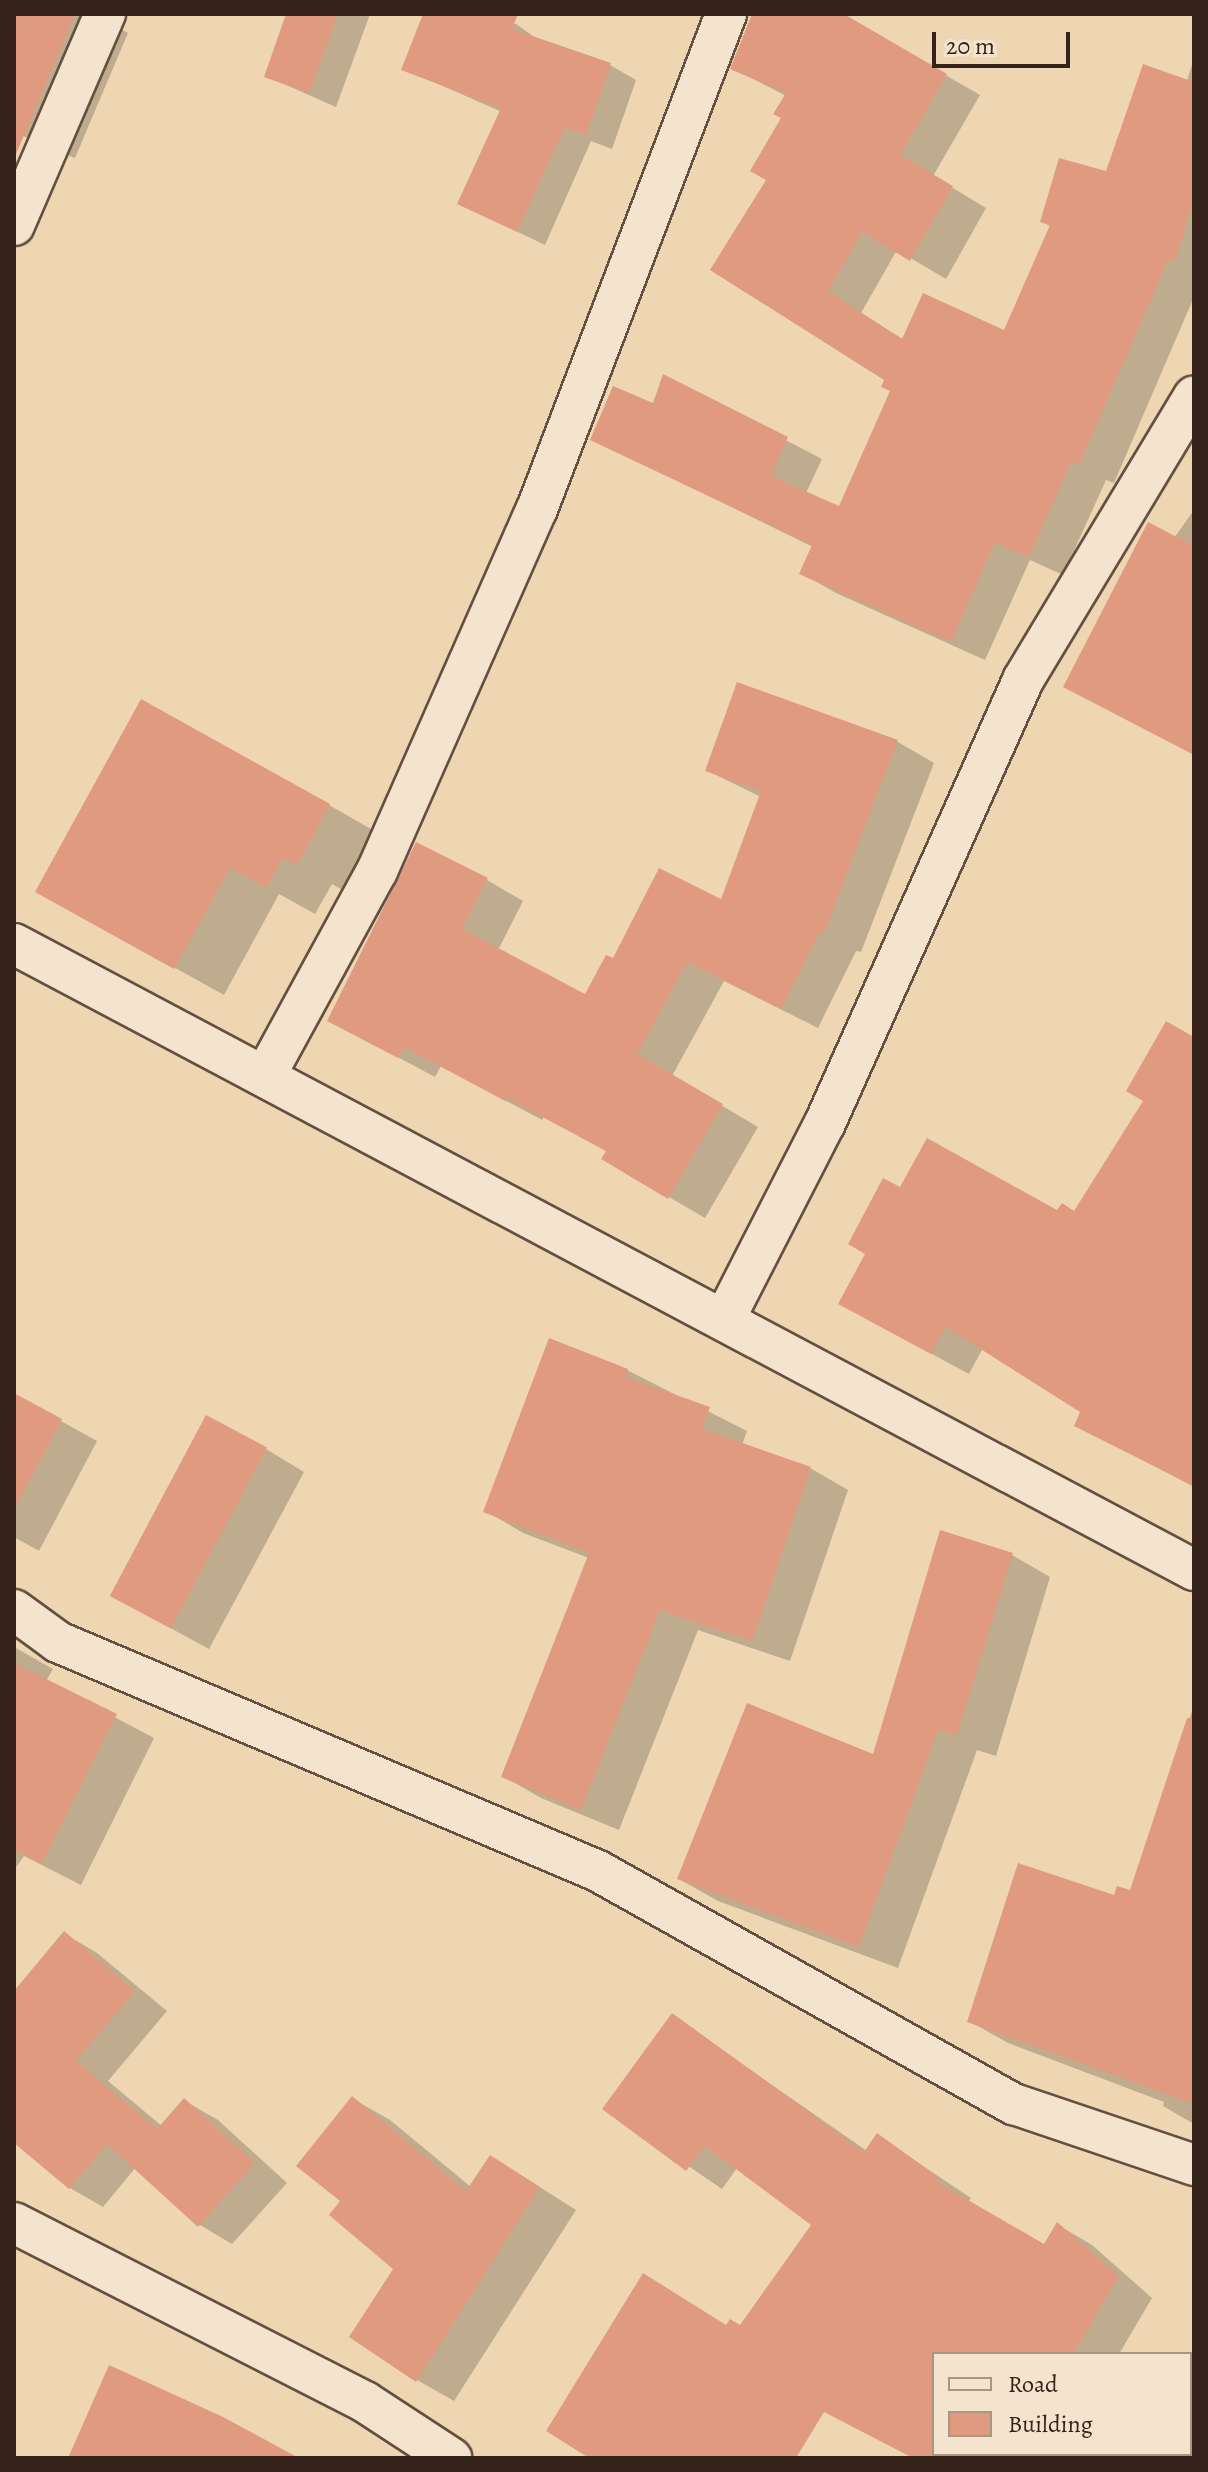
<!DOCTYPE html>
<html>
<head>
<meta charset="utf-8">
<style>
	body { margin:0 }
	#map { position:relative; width:1208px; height:2472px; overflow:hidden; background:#efd6b2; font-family:Alegreya,serif }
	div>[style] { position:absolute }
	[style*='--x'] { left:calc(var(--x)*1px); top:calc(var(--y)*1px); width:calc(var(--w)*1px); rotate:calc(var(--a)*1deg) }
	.shadow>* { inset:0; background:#0003 }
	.building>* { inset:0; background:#e09a7f; transform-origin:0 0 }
	.roads { filter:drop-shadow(2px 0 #644f40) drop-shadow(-2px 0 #644f40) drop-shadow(0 2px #644f40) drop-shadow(0 -2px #644f40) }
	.minor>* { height:40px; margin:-20px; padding:0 20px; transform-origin:20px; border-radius:20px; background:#f5e4cd }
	span { translate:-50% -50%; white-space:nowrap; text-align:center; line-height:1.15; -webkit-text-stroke:6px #f5e4cd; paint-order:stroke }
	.frame { position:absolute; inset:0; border:16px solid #35221a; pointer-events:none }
	.legend { position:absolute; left:932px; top:2352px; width:260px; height:104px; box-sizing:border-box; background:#f5e4cd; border:2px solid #a89685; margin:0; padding:10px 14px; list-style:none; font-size:24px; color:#35221a }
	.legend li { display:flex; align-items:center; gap:16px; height:40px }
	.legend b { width:40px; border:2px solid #a89685 }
	.scale { position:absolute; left:932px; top:32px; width:138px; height:36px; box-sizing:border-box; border:4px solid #35221a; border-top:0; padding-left:10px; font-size:24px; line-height:28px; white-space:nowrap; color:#35221a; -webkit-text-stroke:6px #f5e4cd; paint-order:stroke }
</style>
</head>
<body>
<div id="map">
	<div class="shadow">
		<i style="clip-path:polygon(14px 14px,106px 14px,104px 19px,128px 33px,75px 158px,14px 132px)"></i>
		<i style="clip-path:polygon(289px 14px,370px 14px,336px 107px,266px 76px)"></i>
		<i style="clip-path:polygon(425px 14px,491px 14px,516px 24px,510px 39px,516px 24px,540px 41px,610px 65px,636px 80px,612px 149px,591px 141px,545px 245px,460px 204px,502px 112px,404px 69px)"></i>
		<i style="clip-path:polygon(754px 14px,840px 14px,980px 95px,933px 176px,986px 208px,946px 279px,897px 250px,861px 313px,904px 340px,1005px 332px,1051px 227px,1042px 221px,1107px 174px,1187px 81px,1194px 58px,1194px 297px,1114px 483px,1106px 480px,1063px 575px,1030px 560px,985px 660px,836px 593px,801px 573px,813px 547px,593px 439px,655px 406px,664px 377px,822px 459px,806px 493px,840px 509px,892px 391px,886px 380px,712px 270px,768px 179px,786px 96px,732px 68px)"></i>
		<i style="clip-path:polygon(1194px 510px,1194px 755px,1174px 538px)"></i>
		<i style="clip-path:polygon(738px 684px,898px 742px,934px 763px,861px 952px,856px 951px,818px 1028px,724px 981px,672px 1076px,758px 1127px,705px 1218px,604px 1159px,608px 1152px,544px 1117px,542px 1120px,441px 1066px,435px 1077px,330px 1021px,487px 880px,523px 901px,498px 950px,586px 997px,614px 961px,722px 902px,761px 797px,708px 771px)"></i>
		<i style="clip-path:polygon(329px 805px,378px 833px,346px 892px,332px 884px,315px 914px,279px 894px,224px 995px,87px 919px)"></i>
		<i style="clip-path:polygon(1194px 1039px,1194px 1487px,1076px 1425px,1083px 1412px,983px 1348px,969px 1374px,878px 1325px,901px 1190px,1075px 1213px)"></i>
		<i style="clip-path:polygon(627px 1370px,747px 1431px,742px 1445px,810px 1468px,848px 1490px,790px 1661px,698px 1630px,619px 1830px,541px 1798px,503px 1776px,589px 1558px,523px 1533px,486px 1511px)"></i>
		<i style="clip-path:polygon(14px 1395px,97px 1441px,39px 1551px,14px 1537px)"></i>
		<i style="clip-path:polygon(266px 1449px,304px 1472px,209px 1649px,150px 1617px)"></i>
		<i style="clip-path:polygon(1012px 1555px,1050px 1577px,996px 1756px,977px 1750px,898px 1968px,718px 1901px,679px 1879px,874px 1756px)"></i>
		<i style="clip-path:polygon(14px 1647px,53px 1669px,46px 1681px,154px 1738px,81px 1885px,24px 1856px,14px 1870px)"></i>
		<i style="clip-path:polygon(1192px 1711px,1194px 1711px,1194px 2124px,1163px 2106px,1164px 2102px,1008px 2043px,969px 2021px,1115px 1897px,1131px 1892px)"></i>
		<i style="clip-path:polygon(65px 1934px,97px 1953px,167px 2011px,108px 2081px,162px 2126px,185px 2101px,218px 2120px,287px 2183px,232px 2244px,200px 2225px,136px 2167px,103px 2207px,70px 2188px,18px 2144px,14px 1994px)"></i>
		<i style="clip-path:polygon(673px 2016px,867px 2151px,878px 2136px,971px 2198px,968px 2202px,1045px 2247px,1058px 2225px,1092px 2245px,1152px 2298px,1119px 2354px,934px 2354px,934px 2454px,976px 2454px,974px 2458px,914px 2458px,756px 2376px,773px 2458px,593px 2458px,728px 2327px,740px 2328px,814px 2225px,737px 2168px,722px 2189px,605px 2109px)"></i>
		<i style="clip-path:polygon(353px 2099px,390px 2120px,471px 2187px,527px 2179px,576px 2210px,454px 2401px,417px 2380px,396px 2268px,342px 2201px)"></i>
		<i style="clip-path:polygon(1190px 2395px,1194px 2396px,1194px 2458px,1182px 2454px,1190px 2454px)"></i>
	</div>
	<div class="building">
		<i style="clip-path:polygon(14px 14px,75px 14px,14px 159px)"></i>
		<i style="clip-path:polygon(286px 14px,338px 14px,309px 93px,264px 77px)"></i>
		<i style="clip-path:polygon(423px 14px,518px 14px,512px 29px,611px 63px,586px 135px,564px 128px,517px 232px,457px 204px,501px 108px,401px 70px)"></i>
		<i style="clip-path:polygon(752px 14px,844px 14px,947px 74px,900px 155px,953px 186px,910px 261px,862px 232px,828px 291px,902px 339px,923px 293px,1004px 330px,1050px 225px,1040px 222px,1059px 158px,1106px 171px,1143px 64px,1194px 82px,1194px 198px,1175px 262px,1168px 260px,1079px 465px,1071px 462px,1029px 557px,995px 542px,951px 642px,799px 574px,812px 545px,590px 440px,613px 386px,653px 403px,663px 374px,788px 437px,771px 476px,839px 506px,890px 391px,881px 387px,884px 380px,710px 270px,766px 180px,750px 171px,781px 118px,773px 114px,786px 93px,730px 69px)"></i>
		<i style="clip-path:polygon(1148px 522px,1194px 546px,1194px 755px,1063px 687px)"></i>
		<i style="clip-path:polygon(737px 682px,898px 740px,824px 933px,820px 931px,781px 1009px,687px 962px,637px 1054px,723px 1104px,668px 1199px,601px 1159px,606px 1151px,507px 1098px,505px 1101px,404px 1047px,398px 1058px,327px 1021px,416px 842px,488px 878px,462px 929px,585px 994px,606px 955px,613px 958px,659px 868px,721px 899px,761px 791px,705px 771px)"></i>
		<i style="clip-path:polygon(141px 699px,330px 804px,297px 866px,283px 858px,266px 888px,230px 868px,174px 969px,35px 892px)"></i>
		<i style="clip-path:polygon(1166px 1021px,1194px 1037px,1194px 1486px,1074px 1426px,1080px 1412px,946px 1327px,931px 1354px,838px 1304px,865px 1254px,848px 1244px,883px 1178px,900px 1187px,927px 1138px,1057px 1210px,1062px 1203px,1074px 1211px,1143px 1101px,1126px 1091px)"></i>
		<i style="clip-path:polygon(549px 1338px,628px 1369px,625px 1377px,710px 1407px,702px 1429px,811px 1467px,752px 1641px,660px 1610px,581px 1810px,501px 1777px,589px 1553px,483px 1512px)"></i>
		<i style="clip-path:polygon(14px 1393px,62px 1419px,14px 1510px)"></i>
		<i style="left:206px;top:1415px;width:69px;height:205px;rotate:28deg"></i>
		<i style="clip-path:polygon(940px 1530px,1013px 1553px,957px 1735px,938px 1730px,859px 1947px,677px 1879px,747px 1703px,873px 1754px)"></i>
		<i style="clip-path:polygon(14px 1663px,117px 1714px,42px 1864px,14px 1850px)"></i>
		<i style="clip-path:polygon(1187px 1718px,1194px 1719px,1194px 2104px,967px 2022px,1018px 1863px,1114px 1895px,1117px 1886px,1130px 1890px)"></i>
		<i style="clip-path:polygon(64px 1931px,135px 1991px,76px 2061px,157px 2129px,184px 2098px,255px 2163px,198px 2227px,107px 2144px,69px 2189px,14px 2143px,14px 1991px)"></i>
		<i style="clip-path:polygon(672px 2013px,864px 2152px,877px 2133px,938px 2177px,935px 2181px,1044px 2244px,1057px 2222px,1119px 2276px,1073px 2354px,934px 2354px,934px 2458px,913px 2458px,824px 2412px,796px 2458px,589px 2458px,546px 2431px,643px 2273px,726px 2325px,730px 2319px,740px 2325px,811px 2225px,705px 2146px,686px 2171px,602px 2109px)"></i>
		<i style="clip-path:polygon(352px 2096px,466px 2191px,490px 2155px,540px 2187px,416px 2382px,349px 2337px,393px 2269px,329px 2215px,340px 2201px,296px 2166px)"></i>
		<i style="clip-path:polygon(109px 2365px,221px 2416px,299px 2458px,68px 2458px)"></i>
	</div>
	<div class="roads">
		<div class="minor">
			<i style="--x:14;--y:225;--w:230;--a:-66.7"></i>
			<i style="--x:14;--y:944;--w:1336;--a:27.95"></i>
			<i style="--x:265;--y:1076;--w:234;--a:-61.4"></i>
			<i style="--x:377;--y:871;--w:396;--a:-66.2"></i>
			<i style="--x:537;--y:509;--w:530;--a:-69.1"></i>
			<i style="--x:724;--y:1320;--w:221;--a:-62.9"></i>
			<i style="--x:825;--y:1123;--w:485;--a:-65.9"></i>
			<i style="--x:1023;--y:680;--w:331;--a:-58.9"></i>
			<i style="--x:14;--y:1610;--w:54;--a:36"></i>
			<i style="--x:58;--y:1642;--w:587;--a:22.98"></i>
			<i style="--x:598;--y:1871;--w:477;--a:29.3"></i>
			<i style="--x:1014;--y:2104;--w:190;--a:18.7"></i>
			<i style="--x:14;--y:2223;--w:394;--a:27"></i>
			<i style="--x:365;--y:2402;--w:103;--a:33.1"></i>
		</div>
	</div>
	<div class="frame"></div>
	<ul class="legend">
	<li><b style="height:10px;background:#f5e4cd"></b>Road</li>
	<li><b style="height:22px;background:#e09a7f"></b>Building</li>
	</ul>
	<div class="scale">20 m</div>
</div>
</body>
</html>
